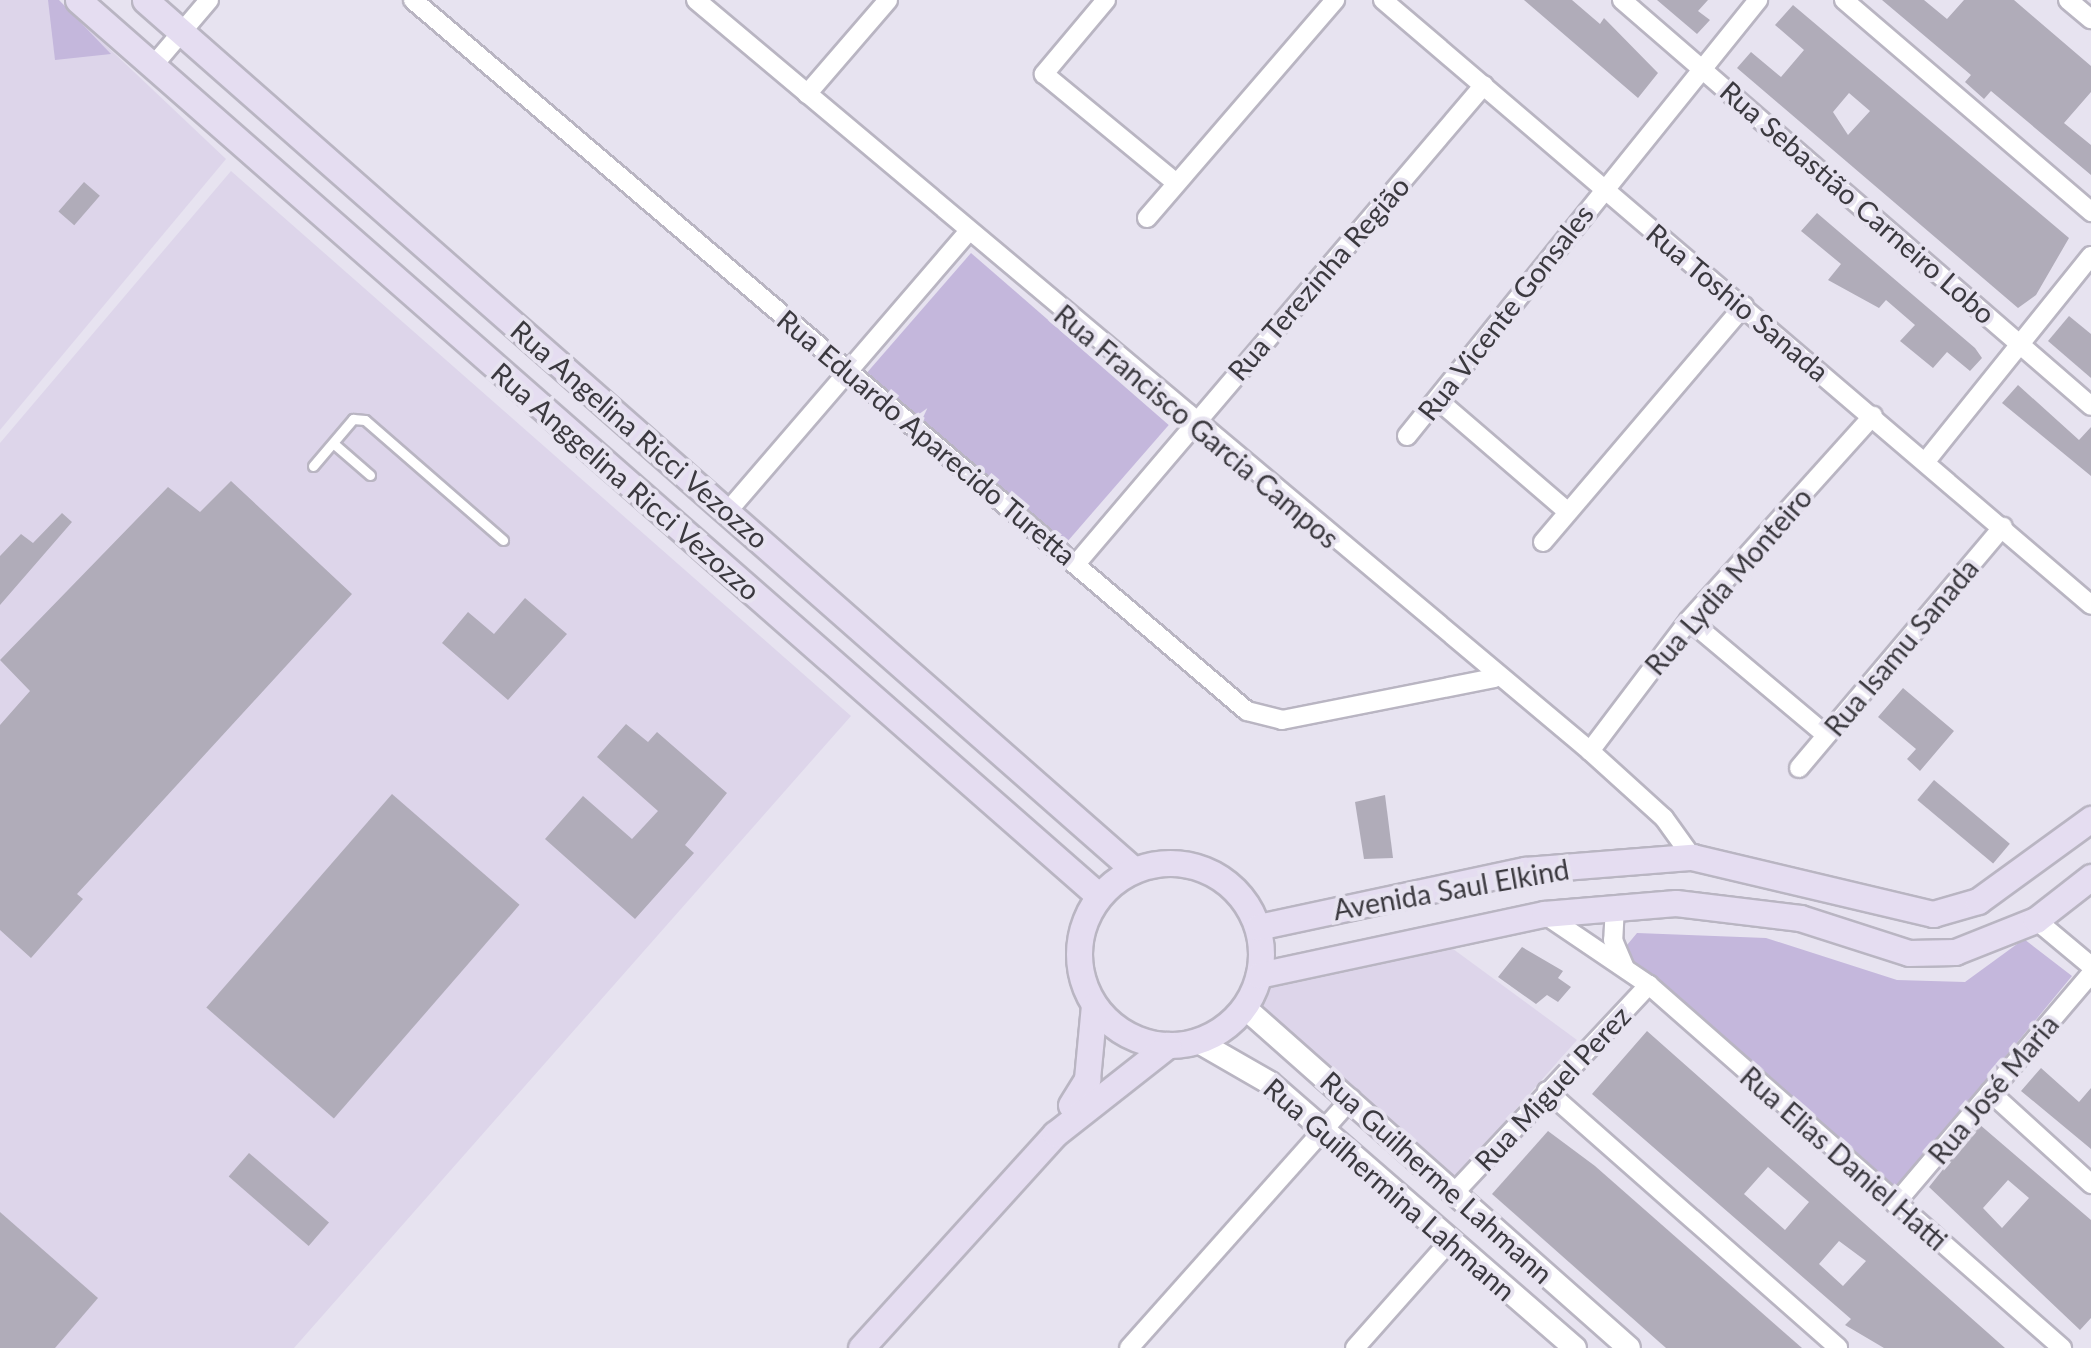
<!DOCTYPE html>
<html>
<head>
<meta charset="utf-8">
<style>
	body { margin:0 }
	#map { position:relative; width:2091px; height:1348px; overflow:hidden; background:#e7e3f0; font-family:Lato,sans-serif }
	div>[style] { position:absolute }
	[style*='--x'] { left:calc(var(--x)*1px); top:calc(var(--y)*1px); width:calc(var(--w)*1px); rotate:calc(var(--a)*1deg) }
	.built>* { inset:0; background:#ddd5ea }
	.green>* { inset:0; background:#c4b7dc; transform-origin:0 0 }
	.building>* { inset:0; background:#b0acb9; transform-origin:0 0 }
	.roads { filter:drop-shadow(2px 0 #b9b5c2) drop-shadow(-2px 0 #b9b5c2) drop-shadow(0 2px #b9b5c2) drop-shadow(0 -2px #b9b5c2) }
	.service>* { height:9px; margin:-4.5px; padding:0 4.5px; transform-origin:4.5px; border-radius:4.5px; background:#fff }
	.minor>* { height:18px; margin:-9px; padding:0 9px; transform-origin:9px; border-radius:9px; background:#fff }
	.tertiary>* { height:22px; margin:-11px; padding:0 11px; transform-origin:11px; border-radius:11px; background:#fff }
	.secondary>* { height:25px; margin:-12.5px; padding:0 12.5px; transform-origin:12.5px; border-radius:12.5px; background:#e5ddf1 }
	.secondary>.ring { margin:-12.5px; padding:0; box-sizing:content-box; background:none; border:25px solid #e5ddf1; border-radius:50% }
	span { translate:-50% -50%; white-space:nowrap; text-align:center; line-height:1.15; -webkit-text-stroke:8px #e7e3f0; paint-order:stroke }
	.street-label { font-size:28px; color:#3b393f }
</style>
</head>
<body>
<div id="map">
	<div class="built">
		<i style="clip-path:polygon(0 0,58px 0,226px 159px,0 430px)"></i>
		<i style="clip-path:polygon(231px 171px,851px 716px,294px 1348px,0 1348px,0 443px)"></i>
		<i style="clip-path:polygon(1449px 946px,1577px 1040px,1456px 1177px,1253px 1004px,1267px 983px)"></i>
	</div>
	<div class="green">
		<i style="clip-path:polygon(48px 0,59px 0,111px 54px,55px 60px)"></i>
		<i style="left:971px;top:253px;width:262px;height:158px;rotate:41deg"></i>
		<i style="clip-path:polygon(1637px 933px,1766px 938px,1897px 980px,1965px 982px,2024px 939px,2072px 976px,1895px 1190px,1622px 951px)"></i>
	</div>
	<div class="building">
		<i style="clip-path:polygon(1524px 0,1572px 0,1600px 24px,1604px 18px,1658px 73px,1638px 98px)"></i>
		<i style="clip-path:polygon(1657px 0,1708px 0,1698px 11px,1710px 20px,1697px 34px)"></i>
		<i style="clip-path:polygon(1882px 0,1924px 0,1947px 19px,1964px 0,2014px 0,2091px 66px,2091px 92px,2064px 123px,2091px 145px,2091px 175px,1991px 91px,1984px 99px,1965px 82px,1971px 75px)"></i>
		<i style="clip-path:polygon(evenodd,1793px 5px,2069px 238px,2036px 295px,2018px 308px,1737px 68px,1751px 52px,1781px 77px,1804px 50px,1775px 25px,1793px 5px,1849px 93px,1870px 111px,1848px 135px,1833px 112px,1849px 93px)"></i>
		<i style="left:84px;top:182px;width:21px;height:39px;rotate:41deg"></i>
		<i style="clip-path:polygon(1817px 213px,1975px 348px,1982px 358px,1970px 371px,1947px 352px,1933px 368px,1900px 341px,1915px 325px,1886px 300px,1879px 308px,1828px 280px,1841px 264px,1801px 231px)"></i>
		<i style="clip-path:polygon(2069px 316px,2091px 334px,2091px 378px,2048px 341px)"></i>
		<i style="clip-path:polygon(2018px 385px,2079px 440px,2091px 427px,2091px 476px,2002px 403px)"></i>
		<i style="clip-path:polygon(231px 481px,352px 594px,77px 894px,83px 899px,31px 958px,0 930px,0 725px,30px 691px,0 660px,168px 487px,200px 512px)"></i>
		<i style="clip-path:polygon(62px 513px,72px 522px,0 605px,0 556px,21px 534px,33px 543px)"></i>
		<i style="clip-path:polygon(525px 598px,567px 634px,508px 700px,442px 643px,468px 612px,494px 634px)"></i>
		<i style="clip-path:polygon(1903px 688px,1954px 731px,1920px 771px,1907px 759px,1916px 749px,1878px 717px)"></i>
		<i style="clip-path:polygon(626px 724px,648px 742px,657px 732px,727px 793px,685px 845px,694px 853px,635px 919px,545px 839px,583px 796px,632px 839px,658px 811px,597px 757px)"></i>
		<i style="left:1934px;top:780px;width:99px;height:26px;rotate:40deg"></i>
		<i style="left:392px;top:794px;width:169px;height:283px;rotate:41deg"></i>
		<i style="clip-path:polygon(1385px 795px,1393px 858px,1364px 859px,1355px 802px)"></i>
		<i style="clip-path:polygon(1522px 947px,1563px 971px,1558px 978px,1571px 987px,1558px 1002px,1547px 995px,1536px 1004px,1498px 977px)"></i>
		<i style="clip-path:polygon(evenodd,1647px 1031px,1803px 1169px,2005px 1348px,1884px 1348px,1845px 1325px,1851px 1319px,1592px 1094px,1647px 1031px,1768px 1167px,1809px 1202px,1785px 1230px,1744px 1194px,1768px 1167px,1647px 1031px,1839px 1241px,1866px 1261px,1843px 1286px,1819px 1264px,1839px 1241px)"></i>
		<i style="clip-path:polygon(2041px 1068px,2079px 1102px,2091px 1088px,2091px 1149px,2021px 1091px)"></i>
		<i style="clip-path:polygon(evenodd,1979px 1124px,2091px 1220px,2091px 1318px,2080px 1330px,1929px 1187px,1979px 1124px,2008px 1180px,2029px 1198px,2002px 1228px,1983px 1208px,2008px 1180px)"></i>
		<i style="clip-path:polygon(1548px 1131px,1595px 1166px,1802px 1348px,1666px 1348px,1492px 1194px)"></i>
		<i style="left:249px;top:1153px;width:106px;height:31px;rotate:41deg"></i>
		<i style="clip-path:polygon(0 1212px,98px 1298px,55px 1348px,0 1348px)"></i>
	</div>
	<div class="roads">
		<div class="service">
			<i style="--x:333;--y:443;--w:49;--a:40.9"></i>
			<i style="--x:313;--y:466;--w:62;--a:-49.6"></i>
			<i style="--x:353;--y:419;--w:12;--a:5"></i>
			<i style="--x:365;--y:420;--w:183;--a:41"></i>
		</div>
		<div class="minor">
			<i style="--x:413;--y:0;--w:1096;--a:40.45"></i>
			<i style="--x:1247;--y:711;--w:36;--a:14"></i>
			<i style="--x:1282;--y:720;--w:217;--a:-11.2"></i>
			<i style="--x:696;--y:0;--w:1168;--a:40.03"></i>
			<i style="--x:1590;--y:751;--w:100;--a:42.2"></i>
			<i style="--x:1664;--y:818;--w:48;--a:54.3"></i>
			<i style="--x:1106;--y:0;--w:97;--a:130"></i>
			<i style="--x:1044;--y:74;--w:171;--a:39.5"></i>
			<i style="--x:1383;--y:0;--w:931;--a:40.51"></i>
			<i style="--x:1622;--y:0;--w:620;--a:40.88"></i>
			<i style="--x:1844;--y:0;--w:326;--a:40.6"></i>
			<i style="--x:2068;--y:0;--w:30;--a:40"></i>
			<i style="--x:152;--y:67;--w:88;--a:-49.6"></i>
			<i style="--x:807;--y:94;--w:124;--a:-49.2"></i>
			<i style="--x:1147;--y:218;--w:288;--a:-49.2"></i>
			<i style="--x:1439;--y:401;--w:170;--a:40.7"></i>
			<i style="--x:1407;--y:436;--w:560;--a:-51.16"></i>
			<i style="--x:1926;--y:461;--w:263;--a:-51.2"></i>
			<i style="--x:728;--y:511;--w:369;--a:-49.3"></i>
			<i style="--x:1543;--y:542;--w:310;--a:-49.6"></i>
			<i style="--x:1076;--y:564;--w:629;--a:-49.58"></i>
			<i style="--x:1689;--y:620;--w:179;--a:40"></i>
			<i style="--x:1590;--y:751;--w:164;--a:-52.9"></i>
			<i style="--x:1689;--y:620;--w:275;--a:-48"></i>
			<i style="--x:1799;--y:768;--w:316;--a:-49.8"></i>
			<i style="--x:1615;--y:906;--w:34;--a:93"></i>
			<i style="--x:1613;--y:940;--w:30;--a:67"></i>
			<i style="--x:1544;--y:914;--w:127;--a:34.1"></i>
			<i style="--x:1649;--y:985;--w:550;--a:41.31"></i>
			<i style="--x:2036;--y:920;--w:72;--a:39.9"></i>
			<i style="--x:1547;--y:1091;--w:388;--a:41.4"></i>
			<i style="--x:1990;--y:1092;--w:137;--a:42.3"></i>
			<i style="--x:1455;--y:1192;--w:284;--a:-46.9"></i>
			<i style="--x:1895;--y:1204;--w:302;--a:-49.6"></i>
			<i style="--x:1129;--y:1348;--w:334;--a:-48.3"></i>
			<i style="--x:1355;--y:1348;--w:143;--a:-48.4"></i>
		</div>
		<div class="tertiary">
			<i style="--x:1244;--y:1007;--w:514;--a:41.53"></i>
			<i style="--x:1197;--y:1041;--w:84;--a:29.9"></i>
			<i style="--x:1270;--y:1083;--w:404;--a:41"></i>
		</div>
		<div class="secondary">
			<i style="--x:78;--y:0;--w:1358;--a:41.27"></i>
			<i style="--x:145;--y:0;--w:1317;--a:41.34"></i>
			<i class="ring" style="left:1079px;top:863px;width:157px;height:157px"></i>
			<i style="--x:1258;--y:927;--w:273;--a:-12.1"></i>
			<i style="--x:1525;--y:870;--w:168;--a:-4.5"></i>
			<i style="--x:1692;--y:857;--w:248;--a:13.3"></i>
			<i style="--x:1933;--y:914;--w:47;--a:-16.1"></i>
			<i style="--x:1978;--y:901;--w:140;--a:-36"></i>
			<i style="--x:1259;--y:975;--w:291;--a:-12.1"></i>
			<i style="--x:1544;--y:914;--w:132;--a:-4.8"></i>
			<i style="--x:1676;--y:903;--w:125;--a:6.9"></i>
			<i style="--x:1800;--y:918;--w:114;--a:17.8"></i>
			<i style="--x:1909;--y:953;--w:46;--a:-1.2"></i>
			<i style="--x:1955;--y:952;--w:87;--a:-21.6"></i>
			<i style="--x:2036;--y:920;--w:70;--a:-38"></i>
			<i style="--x:1071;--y:1105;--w:31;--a:-58"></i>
			<i style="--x:1087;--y:1079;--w:74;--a:-84.6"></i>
			<i style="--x:861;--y:1348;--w:289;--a:-47.8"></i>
			<i style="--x:1055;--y:1134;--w:144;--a:-38.2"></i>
		</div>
	</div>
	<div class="street-label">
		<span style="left:1858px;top:202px;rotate:41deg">Rua Sebastião Carneiro Lobo</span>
		<span style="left:1318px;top:278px;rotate:-49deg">Rua Terezinha Região</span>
		<span style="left:1738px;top:302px;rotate:40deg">Rua Toshio Sanada</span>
		<span style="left:1505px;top:312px;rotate:-52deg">Rua Vicente Gonsales</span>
		<span style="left:1197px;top:426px;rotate:40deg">Rua Francisco Garcia Campos</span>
		<span style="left:640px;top:434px;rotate:41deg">Rua Angelina Ricci Vezozzo</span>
		<span style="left:927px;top:437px;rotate:40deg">Rua Eduardo Aparecido Turetta</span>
		<span style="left:626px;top:481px;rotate:41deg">Rua Anggelina Ricci Vezozzo</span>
		<span style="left:1728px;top:581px;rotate:-49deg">Rua Lydia Monteiro</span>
		<span style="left:1901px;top:647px;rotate:-50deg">Rua Isamu Sanada</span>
		<span style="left:1451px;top:889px;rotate:-10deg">Avenida Saul Elkind</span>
		<span style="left:1552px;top:1088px;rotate:-47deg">Rua Miguel Perez</span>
		<span style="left:1993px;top:1089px;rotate:-50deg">Rua José Maria</span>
		<span style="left:1844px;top:1158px;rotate:41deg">Rua Elias Daniel Hatti</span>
		<span style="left:1437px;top:1177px;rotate:42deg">Rua Guilherme Lahmann</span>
		<span style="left:1390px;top:1189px;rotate:41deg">Rua Guilhermina Lahmann</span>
	</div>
</div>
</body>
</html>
